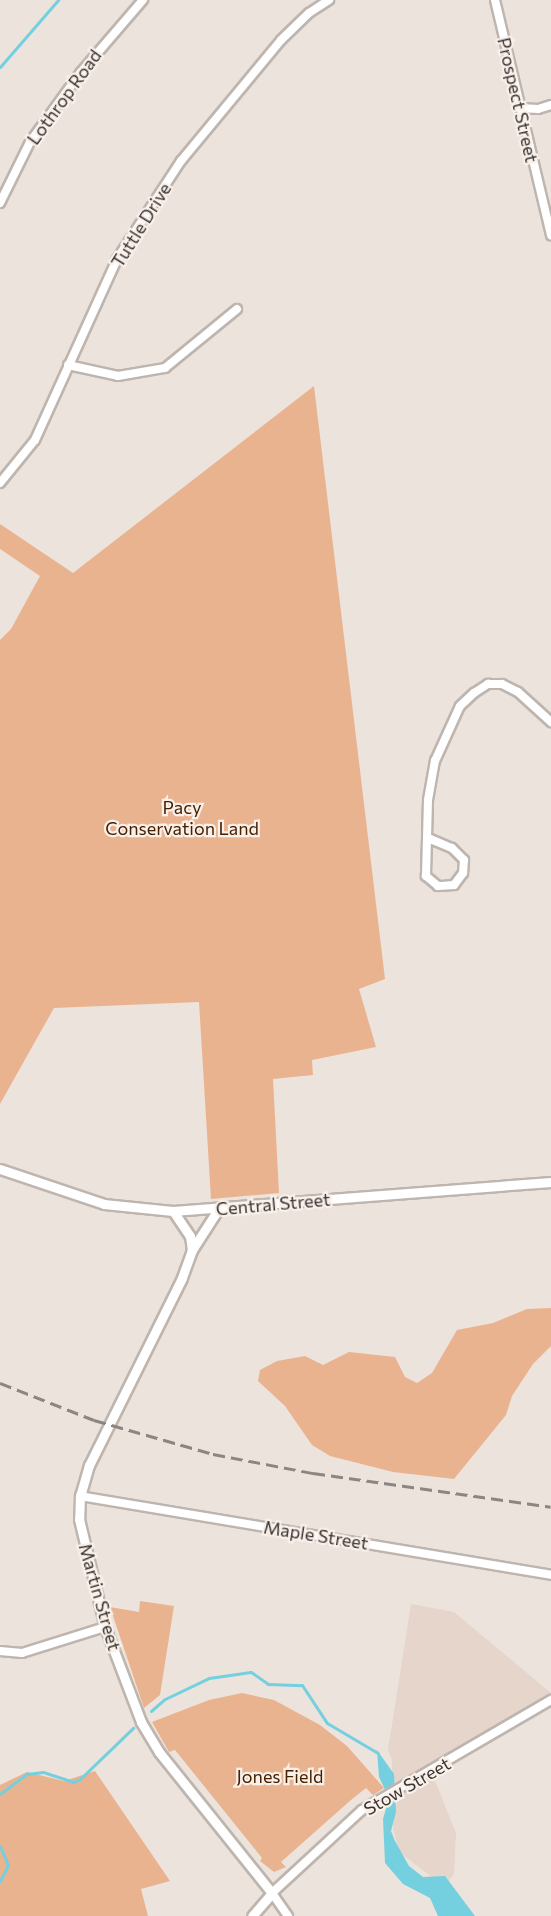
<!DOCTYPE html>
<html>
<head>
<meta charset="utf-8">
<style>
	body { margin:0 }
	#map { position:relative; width:551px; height:1916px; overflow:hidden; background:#ece3dd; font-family:Commissioner,sans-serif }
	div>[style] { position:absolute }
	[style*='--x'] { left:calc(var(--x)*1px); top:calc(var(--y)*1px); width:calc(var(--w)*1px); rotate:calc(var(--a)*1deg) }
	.built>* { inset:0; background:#e5d5ca }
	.green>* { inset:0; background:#eab38f }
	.water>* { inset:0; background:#74d0df }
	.stream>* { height:3px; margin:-1.5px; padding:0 1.5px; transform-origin:1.5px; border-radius:1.5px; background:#74d0df }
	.roads { filter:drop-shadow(2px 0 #beb5af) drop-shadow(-2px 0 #beb5af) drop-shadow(0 2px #beb5af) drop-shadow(0 -2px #beb5af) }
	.minor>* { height:8px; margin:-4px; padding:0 4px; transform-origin:4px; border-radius:4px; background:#fff }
	.tertiary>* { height:9px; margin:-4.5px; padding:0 4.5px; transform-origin:4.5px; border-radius:4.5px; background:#fff }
	.rail>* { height:3px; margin-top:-1.5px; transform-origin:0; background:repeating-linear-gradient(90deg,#8c8682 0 12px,transparent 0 18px) }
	span { translate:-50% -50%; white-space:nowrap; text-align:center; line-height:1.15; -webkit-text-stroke:4.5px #faf0ea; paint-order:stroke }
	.street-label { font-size:18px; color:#383432 }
	.park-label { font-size:18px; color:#472000 }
</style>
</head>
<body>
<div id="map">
	<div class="built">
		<i style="clip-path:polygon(411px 1604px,454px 1612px,551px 1693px,466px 1745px,392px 1784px,392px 1760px,388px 1750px)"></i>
		<i style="clip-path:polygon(433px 1776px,456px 1833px,454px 1874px,444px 1886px,399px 1852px,393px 1828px,395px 1797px)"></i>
	</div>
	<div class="green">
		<i style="clip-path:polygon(314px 386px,385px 979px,359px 989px,376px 1047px,312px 1060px,313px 1075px,273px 1079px,279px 1193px,211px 1199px,199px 1002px,54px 1008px,0 1104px,0 640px,11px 629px,40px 576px,0 549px,0 524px,73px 573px)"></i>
		<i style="clip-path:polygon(551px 1308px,551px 1346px,533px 1364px,512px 1396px,506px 1415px,454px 1479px,393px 1472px,330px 1456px,312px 1445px,285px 1406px,258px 1381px,260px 1370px,277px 1361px,305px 1356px,323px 1365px,349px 1352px,395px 1357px,405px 1377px,417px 1383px,432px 1373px,457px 1330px,493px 1323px,527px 1309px)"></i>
		<i style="clip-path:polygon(140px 1601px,174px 1606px,160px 1695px,144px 1708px,110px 1607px,139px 1612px)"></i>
		<i style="clip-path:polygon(242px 1693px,274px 1700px,320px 1725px,347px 1746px,384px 1788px,373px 1795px,366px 1788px,351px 1800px,281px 1862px,286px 1867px,274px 1872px,260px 1861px,262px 1858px,175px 1750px,169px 1752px,152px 1722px,209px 1700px)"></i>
		<i style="clip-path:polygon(95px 1771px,170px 1881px,141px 1889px,148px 1916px,0 1916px,0 1785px,27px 1772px,64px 1781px)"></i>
	</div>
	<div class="water">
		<i style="clip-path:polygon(377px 1750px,394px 1774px,396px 1812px,391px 1831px,395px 1841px,409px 1866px,423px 1877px,445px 1876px,475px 1916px,438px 1916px,430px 1898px,403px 1884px,385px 1863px,383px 1819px,389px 1798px,379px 1777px)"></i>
	</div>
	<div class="stream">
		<i style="--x:0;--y:67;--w:89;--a:-49.1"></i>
		<i style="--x:151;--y:1711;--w:18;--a:-41"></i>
		<i style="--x:165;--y:1699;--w:49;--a:-25.5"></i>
		<i style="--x:209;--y:1678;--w:42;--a:-8.1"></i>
		<i style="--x:251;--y:1672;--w:21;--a:35"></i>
		<i style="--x:268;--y:1684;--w:34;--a:2"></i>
		<i style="--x:302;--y:1685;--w:45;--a:56.7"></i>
		<i style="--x:327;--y:1723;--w:59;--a:30.5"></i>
		<i style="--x:0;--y:1794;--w:34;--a:-37"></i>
		<i style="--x:27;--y:1774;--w:16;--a:-7"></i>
		<i style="--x:43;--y:1772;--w:32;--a:18"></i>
		<i style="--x:73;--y:1782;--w:8;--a:-23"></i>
		<i style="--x:80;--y:1779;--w:74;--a:-43.9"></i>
		<i style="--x:0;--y:1846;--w:21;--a:67"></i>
		<i style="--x:8;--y:1865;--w:18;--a:117"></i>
	</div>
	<div class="roads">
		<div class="minor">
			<i style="--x:495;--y:0;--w:242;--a:76.6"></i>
			<i style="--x:520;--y:108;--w:18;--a:3"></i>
			<i style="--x:538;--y:109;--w:14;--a:-17"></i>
			<i style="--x:0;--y:203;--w:68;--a:-63.8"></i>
			<i style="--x:30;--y:142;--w:87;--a:-53.9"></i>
			<i style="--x:81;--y:72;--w:95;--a:-49.3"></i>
			<i style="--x:68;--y:365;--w:51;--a:12.4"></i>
			<i style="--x:118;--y:376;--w:48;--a:-9.7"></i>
			<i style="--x:165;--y:368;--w:93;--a:-39.3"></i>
			<i style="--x:0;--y:483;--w:55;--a:-50.9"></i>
			<i style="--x:35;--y:440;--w:199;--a:-65.6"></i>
			<i style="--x:117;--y:259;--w:117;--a:-56.9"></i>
			<i style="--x:181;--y:161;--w:157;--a:-50.4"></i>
			<i style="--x:281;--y:40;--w:39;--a:-44"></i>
			<i style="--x:309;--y:13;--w:24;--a:-33"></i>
			<i style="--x:428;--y:838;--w:26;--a:23"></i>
			<i style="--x:452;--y:848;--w:17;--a:45"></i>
			<i style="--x:464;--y:860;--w:13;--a:94"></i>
			<i style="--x:463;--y:873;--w:15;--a:127"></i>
			<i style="--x:454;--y:885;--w:16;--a:176"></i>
			<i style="--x:438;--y:886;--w:16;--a:-140"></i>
			<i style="--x:426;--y:876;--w:76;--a:-88.5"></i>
			<i style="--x:428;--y:800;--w:40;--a:-80"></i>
			<i style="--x:435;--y:761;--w:60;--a:-65.6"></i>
			<i style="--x:460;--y:706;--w:19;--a:-43"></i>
			<i style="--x:474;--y:693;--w:17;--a:-33"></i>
			<i style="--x:488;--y:684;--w:14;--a:0"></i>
			<i style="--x:502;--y:684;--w:18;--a:27"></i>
			<i style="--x:518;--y:692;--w:45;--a:42.3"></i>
			<i style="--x:80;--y:1496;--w:478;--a:9.5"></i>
			<i style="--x:0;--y:1651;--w:22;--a:5"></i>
			<i style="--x:22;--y:1653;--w:87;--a:-17.4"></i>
			<i style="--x:288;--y:1916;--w:28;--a:-125"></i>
			<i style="--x:272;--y:1893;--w:122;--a:-42.7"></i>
			<i style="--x:362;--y:1810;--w:219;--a:-30.2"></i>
		</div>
		<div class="tertiary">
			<i style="--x:0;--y:1169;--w:110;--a:18.6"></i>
			<i style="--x:104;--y:1204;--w:69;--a:5.8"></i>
			<i style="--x:173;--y:1211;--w:379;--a:-4.4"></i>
			<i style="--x:173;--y:1211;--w:30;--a:56"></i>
			<i style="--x:190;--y:1236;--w:14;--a:82"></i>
			<i style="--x:192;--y:1250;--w:30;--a:110"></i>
			<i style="--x:182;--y:1278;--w:209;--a:116.4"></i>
			<i style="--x:89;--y:1465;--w:32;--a:106"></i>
			<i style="--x:80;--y:1496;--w:23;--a:92"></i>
			<i style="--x:79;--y:1519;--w:111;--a:76.5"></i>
			<i style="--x:105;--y:1627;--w:102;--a:69.2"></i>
			<i style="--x:141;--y:1722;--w:35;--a:59"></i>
			<i style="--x:159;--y:1752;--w:181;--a:51.3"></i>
			<i style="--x:272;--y:1893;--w:30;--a:131"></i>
			<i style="--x:192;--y:1250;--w:50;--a:-57.3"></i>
		</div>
	</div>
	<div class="rail">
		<i style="--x:0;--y:1383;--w:101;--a:21.5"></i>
		<i style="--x:94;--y:1420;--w:124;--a:15.9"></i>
		<i style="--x:213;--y:1454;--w:102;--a:10.8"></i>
		<i style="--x:313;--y:1473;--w:240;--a:8.1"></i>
	</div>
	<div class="street-label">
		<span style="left:64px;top:97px;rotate:-54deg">Lothrop Road</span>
		<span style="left:518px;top:100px;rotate:77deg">Prospect Street</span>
		<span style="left:141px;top:225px;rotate:-58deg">Tuttle Drive</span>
		<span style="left:273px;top:1204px;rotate:-5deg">Central Street</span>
		<span style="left:316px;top:1535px;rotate:9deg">Maple Street</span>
		<span style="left:100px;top:1597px;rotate:74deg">Martin Street</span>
		<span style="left:407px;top:1786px;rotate:-30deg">Stow Street</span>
	</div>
	<div class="park-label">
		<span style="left:182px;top:818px">Pacy<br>Conservation Land</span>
		<span style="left:280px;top:1776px">Jones Field</span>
	</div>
</div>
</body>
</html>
